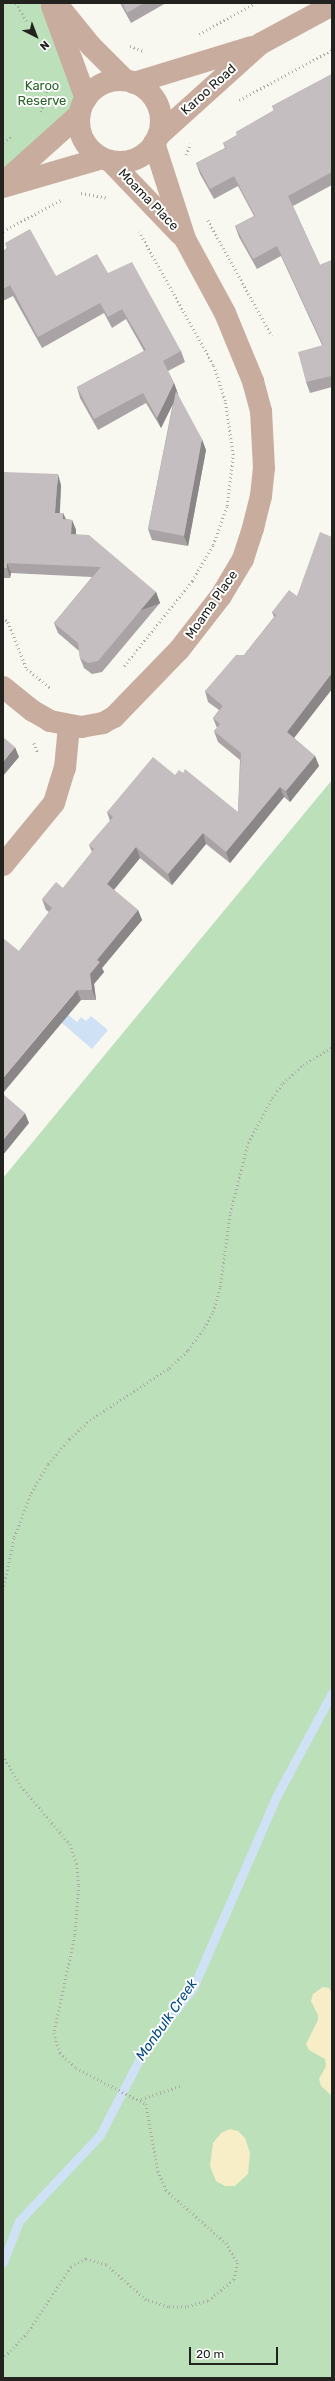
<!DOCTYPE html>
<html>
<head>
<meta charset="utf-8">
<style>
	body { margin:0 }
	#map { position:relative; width:335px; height:2381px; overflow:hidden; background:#f8f7f0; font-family:Rubik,sans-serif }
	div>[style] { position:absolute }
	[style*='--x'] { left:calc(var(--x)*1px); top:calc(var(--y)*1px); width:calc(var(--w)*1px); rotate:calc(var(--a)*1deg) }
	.green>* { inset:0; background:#bce0b9 }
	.sand>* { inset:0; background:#f7edc7 }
	.water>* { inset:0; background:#cfe1f5 }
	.stream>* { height:9px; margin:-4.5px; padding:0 4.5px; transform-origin:4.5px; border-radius:4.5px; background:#cfe1f5 }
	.path>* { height:2.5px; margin-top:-1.25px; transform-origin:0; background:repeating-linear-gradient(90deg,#ababa5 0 1px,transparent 0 4px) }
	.street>* { height:22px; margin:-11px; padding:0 11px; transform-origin:11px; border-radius:11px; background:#c8ac9e }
	.street>.ring { margin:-11px; padding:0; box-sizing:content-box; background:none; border:22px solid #c8ac9e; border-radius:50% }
	.wall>* { inset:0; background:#a9a3a5 }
	.shaded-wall>* { inset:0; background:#8a8586; transform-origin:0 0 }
	.building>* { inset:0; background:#c5bec0 }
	span { translate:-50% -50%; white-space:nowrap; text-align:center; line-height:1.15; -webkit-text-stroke:4px #fff; paint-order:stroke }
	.park-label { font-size:13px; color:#276324 }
	.street-label { font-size:13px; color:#22221f }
	.water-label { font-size:14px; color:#044d87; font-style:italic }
	.frame { position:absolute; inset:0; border:4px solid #22221f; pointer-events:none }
	.north { position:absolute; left:16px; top:16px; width:40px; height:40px; -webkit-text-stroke:3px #fff; paint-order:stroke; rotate:138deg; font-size:11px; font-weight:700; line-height:16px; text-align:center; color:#22221f }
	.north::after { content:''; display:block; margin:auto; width:14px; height:18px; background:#22221f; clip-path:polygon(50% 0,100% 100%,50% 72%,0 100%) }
	.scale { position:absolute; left:189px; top:2347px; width:89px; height:18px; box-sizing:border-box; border:2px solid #22221f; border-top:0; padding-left:5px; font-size:12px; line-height:14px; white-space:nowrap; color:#22221f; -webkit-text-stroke:3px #fff; paint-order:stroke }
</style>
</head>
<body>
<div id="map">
	<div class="green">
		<i style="clip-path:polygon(3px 3px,51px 3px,86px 99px,3px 183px)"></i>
		<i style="clip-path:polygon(332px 780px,332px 2378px,3px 2378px,3px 1178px)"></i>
	</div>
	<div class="sand">
		<i style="clip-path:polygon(323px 1987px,329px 1988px,332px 1993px,332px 2096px,321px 2086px,319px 2079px,326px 2066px,325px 2059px,309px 2050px,306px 2044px,318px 2020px,318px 2015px,311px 2001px,313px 1994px)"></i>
		<i style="clip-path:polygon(230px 2129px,238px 2131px,245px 2138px,250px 2153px,248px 2174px,235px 2186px,225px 2186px,216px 2181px,210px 2166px,213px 2143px,221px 2133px)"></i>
	</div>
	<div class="water">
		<i style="clip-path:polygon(61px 1009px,77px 1022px,81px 1017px,86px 1021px,91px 1016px,108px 1030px,92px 1049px,55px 1017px)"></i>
	</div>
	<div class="stream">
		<i style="--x:3;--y:2262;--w:44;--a:-68.7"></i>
		<i style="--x:19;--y:2221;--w:118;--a:-46.7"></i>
		<i style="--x:100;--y:2135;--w:96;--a:-62.6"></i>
		<i style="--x:144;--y:2050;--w:79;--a:-51.7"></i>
		<i style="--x:193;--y:1988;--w:208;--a:-66.5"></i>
		<i style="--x:276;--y:1797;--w:118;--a:-61.7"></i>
	</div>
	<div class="path">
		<i style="--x:16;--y:3;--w:23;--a:59"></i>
		<i style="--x:199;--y:34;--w:64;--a:-29"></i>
		<i style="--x:130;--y:46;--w:15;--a:20"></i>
		<i style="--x:239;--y:100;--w:106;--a:-28.3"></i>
		<i style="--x:41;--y:112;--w:32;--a:-74"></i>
		<i style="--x:3;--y:142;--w:12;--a:-31"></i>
		<i style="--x:186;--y:155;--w:12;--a:-70"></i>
		<i style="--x:81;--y:193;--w:27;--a:10"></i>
		<i style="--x:208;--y:220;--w:132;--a:61.1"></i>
		<i style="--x:3;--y:231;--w:68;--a:-28.1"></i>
		<i style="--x:3;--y:617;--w:7;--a:45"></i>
		<i style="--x:8;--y:622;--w:51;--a:68"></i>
		<i style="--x:27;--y:669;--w:32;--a:39"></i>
		<i style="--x:124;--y:666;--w:109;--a:-51.3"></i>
		<i style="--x:192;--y:581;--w:42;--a:-59.7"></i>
		<i style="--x:213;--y:545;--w:41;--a:-70.3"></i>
		<i style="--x:227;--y:506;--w:51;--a:-83.3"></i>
		<i style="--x:233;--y:455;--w:55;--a:-98.4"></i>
		<i style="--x:225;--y:401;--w:38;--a:-108"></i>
		<i style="--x:213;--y:365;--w:152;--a:-119.1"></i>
		<i style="--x:34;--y:743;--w:11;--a:68"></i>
		<i style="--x:3;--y:1590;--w:54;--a:-78.3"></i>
		<i style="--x:14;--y:1537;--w:47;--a:-68.9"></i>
		<i style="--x:31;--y:1493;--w:34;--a:-60"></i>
		<i style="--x:48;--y:1464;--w:33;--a:-50"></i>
		<i style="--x:69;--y:1439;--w:28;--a:-42"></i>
		<i style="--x:90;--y:1420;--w:95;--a:-33.4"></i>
		<i style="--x:169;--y:1368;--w:26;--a:-43"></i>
		<i style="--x:188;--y:1350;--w:27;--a:-54"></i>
		<i style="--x:204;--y:1328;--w:18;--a:-61"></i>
		<i style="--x:213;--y:1312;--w:26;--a:-74"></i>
		<i style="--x:220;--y:1287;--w:75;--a:-82.3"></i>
		<i style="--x:230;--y:1213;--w:72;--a:-75.6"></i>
		<i style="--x:248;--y:1143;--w:51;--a:-61.9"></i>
		<i style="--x:272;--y:1098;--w:19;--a:-54"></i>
		<i style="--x:283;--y:1083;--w:27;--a:-42"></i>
		<i style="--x:303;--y:1065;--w:34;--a:-32"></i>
		<i style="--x:3;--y:1755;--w:36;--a:60"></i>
		<i style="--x:21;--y:1786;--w:76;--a:49.8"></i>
		<i style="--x:70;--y:1844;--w:21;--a:71"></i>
		<i style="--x:77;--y:1864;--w:22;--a:85"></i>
		<i style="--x:79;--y:1886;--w:50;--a:94.6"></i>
		<i style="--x:75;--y:1936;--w:99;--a:102.2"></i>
		<i style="--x:54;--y:2033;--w:21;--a:73"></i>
		<i style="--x:60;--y:2053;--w:22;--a:43"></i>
		<i style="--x:76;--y:2068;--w:79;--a:27.2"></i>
		<i style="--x:146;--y:2104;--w:68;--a:79.8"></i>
		<i style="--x:158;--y:2171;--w:21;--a:67"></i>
		<i style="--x:166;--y:2190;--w:80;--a:41.5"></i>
		<i style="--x:226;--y:2243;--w:23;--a:59"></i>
		<i style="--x:238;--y:2263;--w:17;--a:103"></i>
		<i style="--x:234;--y:2280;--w:33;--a:141"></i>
		<i style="--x:208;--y:2301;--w:23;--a:165"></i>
		<i style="--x:186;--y:2307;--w:18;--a:180"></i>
		<i style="--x:168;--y:2307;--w:23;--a:-162"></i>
		<i style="--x:146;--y:2300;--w:53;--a:-138.8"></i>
		<i style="--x:106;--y:2265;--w:21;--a:-163"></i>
		<i style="--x:86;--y:2259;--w:17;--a:152"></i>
		<i style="--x:71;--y:2267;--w:79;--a:123.1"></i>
		<i style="--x:28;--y:2333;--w:36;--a:134"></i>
		<i style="--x:141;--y:2099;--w:41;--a:-18.4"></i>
	</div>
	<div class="street">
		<i style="--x:56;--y:3;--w:55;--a:50.9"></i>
		<i style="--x:91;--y:46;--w:48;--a:45"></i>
		<i style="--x:52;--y:6;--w:99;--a:69.9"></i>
		<i class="ring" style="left:79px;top:80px;width:60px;height:60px"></i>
		<i style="--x:134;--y:83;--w:123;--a:-17"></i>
		<i style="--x:158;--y:136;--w:137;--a:-42"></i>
		<i style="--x:260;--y:44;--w:82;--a:-28.4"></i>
		<i style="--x:110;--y:161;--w:101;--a:46.2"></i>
		<i style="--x:3;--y:183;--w:103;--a:-41.9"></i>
		<i style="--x:3;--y:187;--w:103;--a:-16.3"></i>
		<i style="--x:3;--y:687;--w:38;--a:39"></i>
		<i style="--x:33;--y:711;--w:20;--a:30"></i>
		<i style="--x:50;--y:721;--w:32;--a:11"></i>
		<i style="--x:81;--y:727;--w:22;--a:-10"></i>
		<i style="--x:103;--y:723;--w:13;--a:-29"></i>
		<i style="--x:114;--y:717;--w:93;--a:-45.9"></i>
		<i style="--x:179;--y:650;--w:68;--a:-52.1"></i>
		<i style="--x:221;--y:596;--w:43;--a:-59.3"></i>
		<i style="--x:243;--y:559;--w:33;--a:-72"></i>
		<i style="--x:253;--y:528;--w:33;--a:-76"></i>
		<i style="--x:261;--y:496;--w:28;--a:-84"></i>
		<i style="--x:264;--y:468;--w:57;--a:-93"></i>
		<i style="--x:261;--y:411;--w:31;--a:-105"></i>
		<i style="--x:253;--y:381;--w:74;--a:-112.4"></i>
		<i style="--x:225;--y:313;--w:84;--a:-118.4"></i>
		<i style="--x:185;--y:239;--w:101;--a:-107.9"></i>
		<i style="--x:3;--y:865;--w:80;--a:-50.6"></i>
		<i style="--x:54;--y:803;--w:37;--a:-73"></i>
		<i style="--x:65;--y:768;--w:42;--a:-84.6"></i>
	</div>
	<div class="wall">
		<i style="clip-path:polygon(120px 3px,166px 3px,131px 23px)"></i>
		<i style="clip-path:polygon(332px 74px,332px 185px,293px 206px,320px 265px,332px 260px,332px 387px,310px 393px,306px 382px,322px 345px,281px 256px,257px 269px,239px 237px,235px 226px,254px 216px,238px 186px,214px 199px,200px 174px,196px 163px,225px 148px,223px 143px,237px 135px,236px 132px,274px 111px,272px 106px)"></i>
		<i style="clip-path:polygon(5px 243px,56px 276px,108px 273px,181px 351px,185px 362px,168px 371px,174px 383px,178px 394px,178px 395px,206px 450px,188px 546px,152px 540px,148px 529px,173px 403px,161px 428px,146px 403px,98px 430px,80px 398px,77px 387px,144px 351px,126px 319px,112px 328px,104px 313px,42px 348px,13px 296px,3px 301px,3px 251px,7px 248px)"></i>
		<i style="clip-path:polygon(3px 472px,61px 485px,60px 513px,63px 513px,66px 519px,72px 520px,76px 530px,76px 534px,156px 592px,160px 603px,102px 672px,92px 674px,84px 668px,80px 658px,79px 651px,58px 633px,54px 623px,92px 577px,11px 573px,10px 578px,3px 578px)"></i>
		<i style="clip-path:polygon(332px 537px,332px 689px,294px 738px,315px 756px,319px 766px,290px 802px,284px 797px,230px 863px,206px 844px,172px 885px,140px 858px,114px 890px,138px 910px,142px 920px,102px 968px,104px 972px,94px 984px,96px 1000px,81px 1000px,19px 951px,49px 912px,46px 910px,42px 899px,63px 888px,92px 852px,89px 845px,110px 821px,107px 812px,175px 775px,238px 812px,240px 760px,218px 742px,214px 731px,217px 728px,213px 718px,219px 710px,208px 702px,205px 691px,244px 655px,274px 617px,272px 612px,297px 596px)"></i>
	</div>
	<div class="shaded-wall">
		<i style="clip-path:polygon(174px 383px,178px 394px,161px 428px,157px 418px)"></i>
		<i style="clip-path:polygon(202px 439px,206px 450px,188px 546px,184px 536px)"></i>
		<i style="clip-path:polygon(58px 474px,61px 485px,59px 523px,55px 513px)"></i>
		<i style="clip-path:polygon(63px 513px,67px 523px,63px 519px)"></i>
		<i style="clip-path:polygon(72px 520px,76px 530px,75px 544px,71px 534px)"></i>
		<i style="clip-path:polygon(7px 563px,11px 573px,10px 578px,7px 568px)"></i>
		<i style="left:156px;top:592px;width:12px;height:90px;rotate:70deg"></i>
		<i style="clip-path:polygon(332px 673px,332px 689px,290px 743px,287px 732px)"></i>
		<i style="clip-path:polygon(15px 747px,19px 757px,3px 776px,3px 762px)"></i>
		<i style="clip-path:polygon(315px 756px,319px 766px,290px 802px,286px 791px)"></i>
		<i style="clip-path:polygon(280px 787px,284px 797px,230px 863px,226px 852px)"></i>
		<i style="clip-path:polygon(203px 833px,206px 844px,172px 885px,168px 874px)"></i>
		<i style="clip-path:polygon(136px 847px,140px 858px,110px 894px,107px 884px)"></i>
		<i style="clip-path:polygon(138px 910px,142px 920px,102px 968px,104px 972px,94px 984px,96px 1000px,92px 990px,90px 974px,97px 960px)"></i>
		<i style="clip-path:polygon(77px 990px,81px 1000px,3px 1093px,3px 1078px)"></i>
		<i style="clip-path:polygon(25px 1113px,29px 1123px,3px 1155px,3px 1140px)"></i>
	</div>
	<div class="building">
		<i style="clip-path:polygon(122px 3px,144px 3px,127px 13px)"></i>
		<i style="clip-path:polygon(332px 74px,332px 172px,288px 196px,320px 265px,332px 260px,332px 394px,331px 376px,306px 382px,298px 352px,323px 345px,277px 246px,253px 259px,235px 226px,255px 216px,234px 176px,210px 189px,196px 163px,226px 148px,223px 143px,237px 135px,236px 132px,274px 110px,272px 106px)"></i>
		<i style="clip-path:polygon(30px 229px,56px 276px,97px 254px,108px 273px,132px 262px,181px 351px,163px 361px,174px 383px,157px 418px,143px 393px,94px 419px,77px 387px,146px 350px,122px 309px,108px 317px,100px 303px,38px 337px,10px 285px,3px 289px,3px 251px,8px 248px,5px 243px)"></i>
		<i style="clip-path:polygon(176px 391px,202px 439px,184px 536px,148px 529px)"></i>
		<i style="clip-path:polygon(3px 472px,58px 474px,55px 513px,63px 513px,63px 519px,72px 520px,71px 534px,89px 535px,156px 592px,98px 661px,88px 663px,80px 658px,78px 643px,54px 623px,101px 567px,7px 563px,7px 568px,3px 568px)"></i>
		<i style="clip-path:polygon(320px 532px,332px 537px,332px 673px,287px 732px,315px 756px,286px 791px,280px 787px,226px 852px,203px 833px,168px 874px,136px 847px,107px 884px,138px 910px,97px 960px,100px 962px,90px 974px,92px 990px,77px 990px,3px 1078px,3px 938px,19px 951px,52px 908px,42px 899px,56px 882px,63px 888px,94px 849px,89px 845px,113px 817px,107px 812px,153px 757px,175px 775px,179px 770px,183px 773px,185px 769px,238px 812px,241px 753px,214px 731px,220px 724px,213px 718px,223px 706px,205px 691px,236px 655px,244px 655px,276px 615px,272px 612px,289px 590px,297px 596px)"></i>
		<i style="clip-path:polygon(3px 737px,15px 747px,3px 762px)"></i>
		<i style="clip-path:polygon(3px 1094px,25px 1113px,3px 1140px)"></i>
	</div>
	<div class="park-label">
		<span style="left:42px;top:94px">Karoo<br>Reserve</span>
	</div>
	<div class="street-label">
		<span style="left:209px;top:90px;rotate:-42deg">Karoo Road</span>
		<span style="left:148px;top:200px;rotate:46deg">Moama Place</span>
		<span style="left:212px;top:605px;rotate:-55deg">Moama Place</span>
	</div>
	<div class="water-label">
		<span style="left:167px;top:2020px;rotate:-55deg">Monbulk Creek</span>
	</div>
	<div class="frame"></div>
	<div class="north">N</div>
	<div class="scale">20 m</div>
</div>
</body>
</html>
